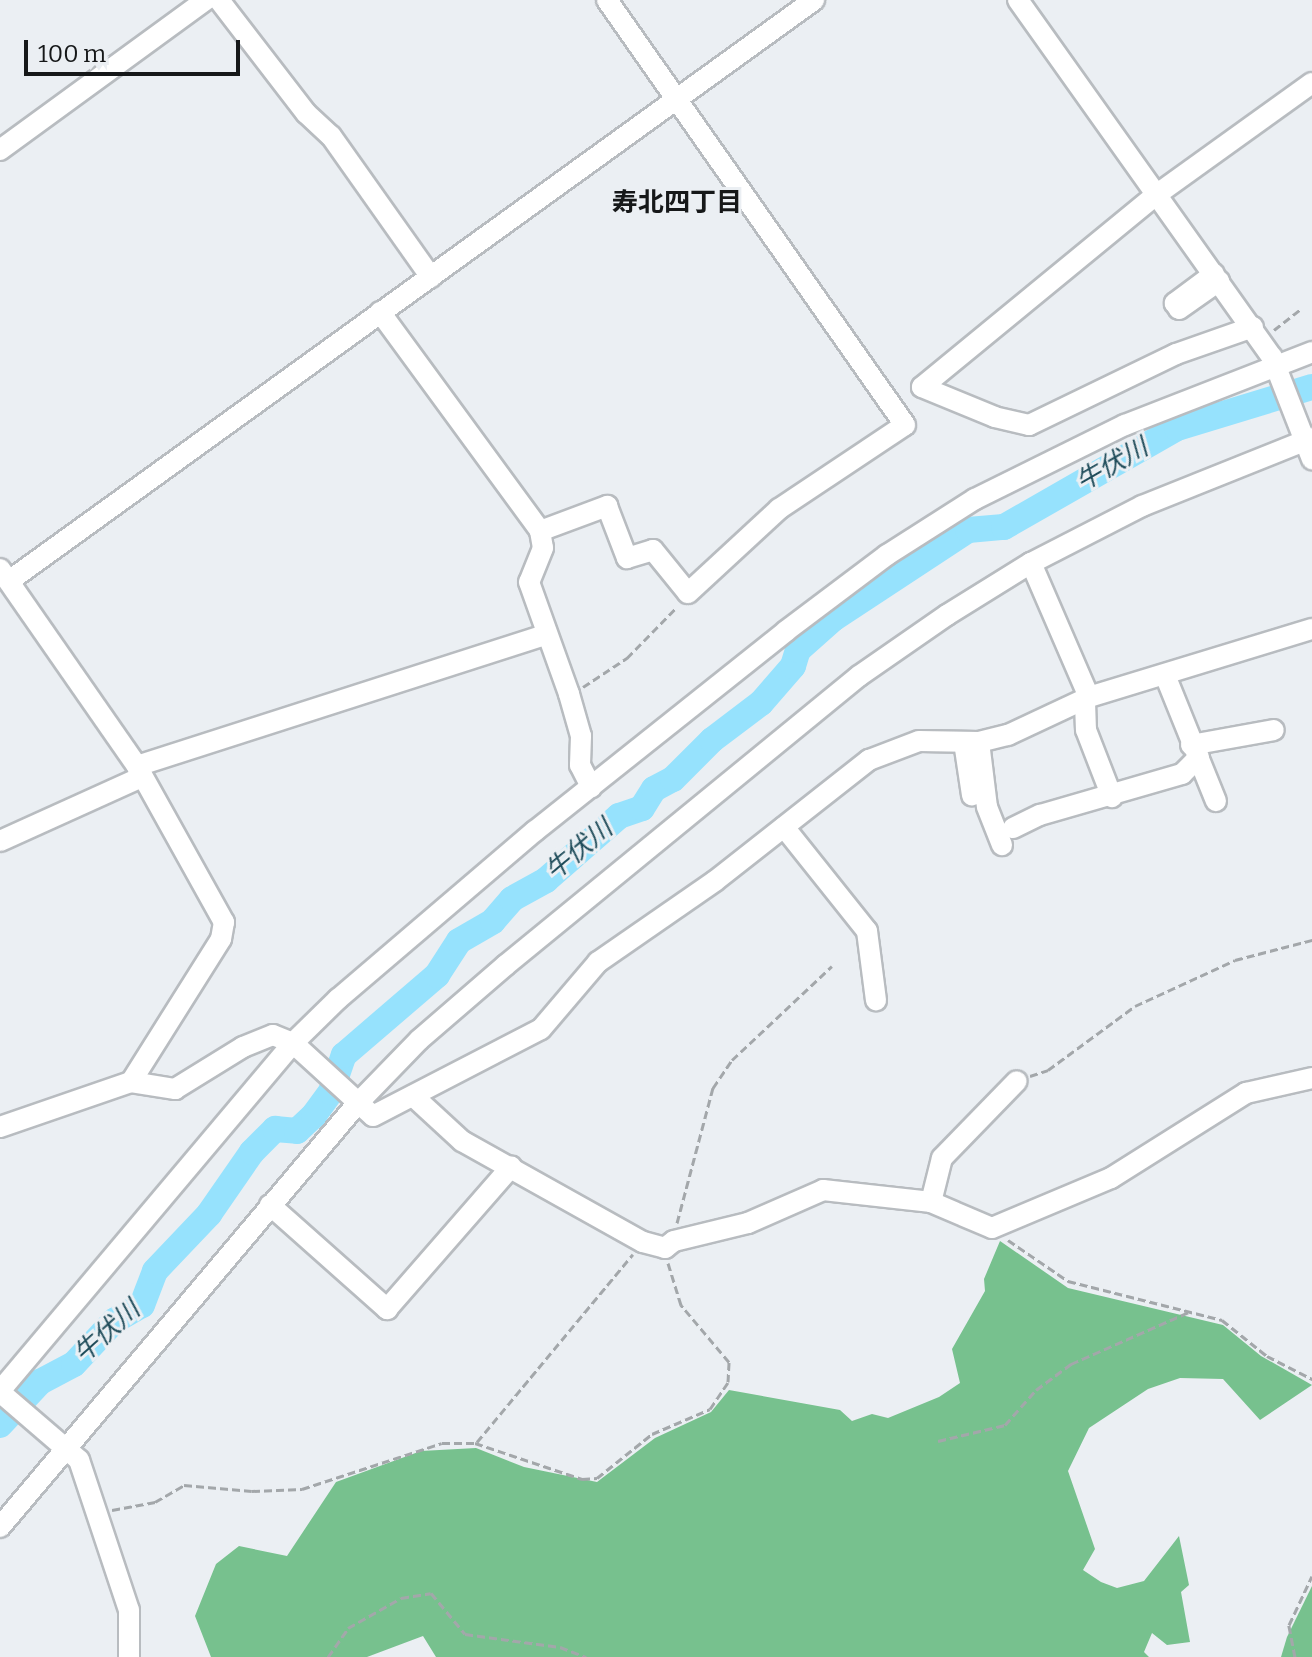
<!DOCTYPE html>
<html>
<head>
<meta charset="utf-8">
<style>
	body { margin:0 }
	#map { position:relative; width:1312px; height:1657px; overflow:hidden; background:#ebeff3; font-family:Bitter,"Noto Sans JP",serif }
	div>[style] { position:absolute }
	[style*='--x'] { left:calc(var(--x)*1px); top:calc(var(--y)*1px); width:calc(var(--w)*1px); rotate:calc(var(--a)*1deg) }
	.forest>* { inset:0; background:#77c18e }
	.river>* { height:26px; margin:-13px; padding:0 13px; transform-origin:13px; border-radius:13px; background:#96e2fd }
	.path>* { height:3px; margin-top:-1.5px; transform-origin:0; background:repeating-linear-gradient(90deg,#a3a7aa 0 8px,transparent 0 12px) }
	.roads { filter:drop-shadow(2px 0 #b8bcc0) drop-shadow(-2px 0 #b8bcc0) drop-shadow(0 2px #b8bcc0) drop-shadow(0 -2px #b8bcc0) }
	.minor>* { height:20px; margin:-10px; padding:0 10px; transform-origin:10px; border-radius:10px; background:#fff }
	span { translate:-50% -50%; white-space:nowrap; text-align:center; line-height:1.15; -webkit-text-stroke:6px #ebeff3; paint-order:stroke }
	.neighbourhood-label { font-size:26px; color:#161819; font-weight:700 }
	.water-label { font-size:26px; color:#1f4c5a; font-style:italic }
	.scale { position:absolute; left:24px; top:40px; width:216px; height:36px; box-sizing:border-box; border:4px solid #161819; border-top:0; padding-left:10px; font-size:24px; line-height:28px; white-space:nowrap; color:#161819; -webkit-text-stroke:6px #ebeff3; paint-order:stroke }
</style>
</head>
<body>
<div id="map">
	<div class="forest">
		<i style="clip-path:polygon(1000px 1241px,1068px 1288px,1223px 1325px,1261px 1356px,1312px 1385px,1260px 1420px,1223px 1379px,1180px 1378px,1148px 1389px,1089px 1428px,1068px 1471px,1095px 1549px,1083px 1570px,1101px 1582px,1117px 1588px,1144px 1581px,1179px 1536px,1189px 1585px,1181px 1592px,1190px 1642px,1167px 1645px,1152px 1633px,1144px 1652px,1149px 1657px,436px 1657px,423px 1636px,367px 1657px,211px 1657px,195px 1616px,216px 1564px,239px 1546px,287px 1556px,336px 1482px,421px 1451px,476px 1448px,524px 1467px,597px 1482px,655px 1438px,711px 1412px,729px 1390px,840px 1410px,852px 1421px,872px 1414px,888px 1418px,939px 1397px,960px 1383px,952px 1349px,985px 1291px,984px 1279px)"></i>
		<i style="clip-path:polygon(1312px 1586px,1312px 1657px,1281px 1657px,1287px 1637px)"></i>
	</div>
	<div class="river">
		<i style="--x:0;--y:1425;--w:59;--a:-47.1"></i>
		<i style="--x:40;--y:1382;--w:38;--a:-28"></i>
		<i style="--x:74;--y:1364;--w:59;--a:-47.1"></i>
		<i style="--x:114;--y:1321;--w:32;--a:-30"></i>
		<i style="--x:142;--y:1305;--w:36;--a:-69"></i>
		<i style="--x:155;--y:1271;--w:79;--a:-46.5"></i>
		<i style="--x:209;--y:1214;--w:75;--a:-55.3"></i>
		<i style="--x:252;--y:1152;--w:33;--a:-45"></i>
		<i style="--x:275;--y:1129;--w:22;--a:5"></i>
		<i style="--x:297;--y:1131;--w:23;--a:-43"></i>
		<i style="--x:314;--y:1115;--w:29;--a:-54"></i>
		<i style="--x:331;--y:1092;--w:39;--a:-71"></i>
		<i style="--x:344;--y:1055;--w:123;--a:-40.7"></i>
		<i style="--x:437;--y:975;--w:40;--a:-57.1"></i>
		<i style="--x:459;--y:941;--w:39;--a:-30"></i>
		<i style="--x:493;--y:921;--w:29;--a:-49"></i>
		<i style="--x:512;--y:899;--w:39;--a:-29"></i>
		<i style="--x:546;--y:880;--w:97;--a:-41.2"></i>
		<i style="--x:619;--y:816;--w:24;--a:-19"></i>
		<i style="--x:642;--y:808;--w:22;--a:-58"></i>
		<i style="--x:654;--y:789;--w:21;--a:-28"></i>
		<i style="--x:673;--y:779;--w:55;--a:-45"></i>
		<i style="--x:712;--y:740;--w:61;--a:-37.1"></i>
		<i style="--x:761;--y:703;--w:49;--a:-49.1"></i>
		<i style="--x:793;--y:666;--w:17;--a:-73"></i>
		<i style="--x:798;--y:650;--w:47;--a:-41.5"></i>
		<i style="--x:833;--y:619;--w:162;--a:-33.4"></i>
		<i style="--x:968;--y:530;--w:36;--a:-5"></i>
		<i style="--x:1004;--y:527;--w:199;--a:-29.8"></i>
		<i style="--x:1177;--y:428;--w:141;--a:-16.9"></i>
	</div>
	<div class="path">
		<i style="--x:1274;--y:330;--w:33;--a:-38"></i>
		<i style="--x:583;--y:687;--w:53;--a:-33.4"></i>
		<i style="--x:627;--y:658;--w:71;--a:-45.6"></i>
		<i style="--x:1030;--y:1076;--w:19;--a:-18"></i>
		<i style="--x:1048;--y:1070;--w:108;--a:-36.3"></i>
		<i style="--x:1135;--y:1006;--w:110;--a:-24.7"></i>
		<i style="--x:1235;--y:960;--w:80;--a:-14.6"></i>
		<i style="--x:677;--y:1223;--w:140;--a:-75.1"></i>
		<i style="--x:713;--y:1088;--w:34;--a:-56"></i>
		<i style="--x:732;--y:1060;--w:137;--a:-43.2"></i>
		<i style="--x:1008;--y:1240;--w:73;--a:34.3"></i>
		<i style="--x:1068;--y:1281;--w:159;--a:14.2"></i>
		<i style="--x:1222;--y:1320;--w:58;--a:38.7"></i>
		<i style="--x:1267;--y:1356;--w:51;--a:27.1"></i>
		<i style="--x:938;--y:1441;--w:69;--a:-13.4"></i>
		<i style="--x:1005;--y:1425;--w:47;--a:-48.5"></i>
		<i style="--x:1036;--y:1390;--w:44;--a:-36.6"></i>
		<i style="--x:1071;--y:1364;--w:131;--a:-23.8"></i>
		<i style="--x:477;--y:1442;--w:244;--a:-50.3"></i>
		<i style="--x:112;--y:1510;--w:44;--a:-10.5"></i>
		<i style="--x:155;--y:1502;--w:34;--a:-30"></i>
		<i style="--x:184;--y:1485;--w:68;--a:5"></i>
		<i style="--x:252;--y:1491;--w:50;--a:-2.3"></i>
		<i style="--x:302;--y:1489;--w:147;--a:-18.2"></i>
		<i style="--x:442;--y:1443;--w:33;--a:0"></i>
		<i style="--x:475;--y:1443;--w:113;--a:18.6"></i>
		<i style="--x:582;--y:1479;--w:15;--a:-4"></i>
		<i style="--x:597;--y:1478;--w:70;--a:-38.7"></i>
		<i style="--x:652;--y:1434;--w:63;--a:-23.3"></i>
		<i style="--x:710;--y:1409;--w:32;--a:-56"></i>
		<i style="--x:728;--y:1382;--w:20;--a:-87"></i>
		<i style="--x:729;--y:1362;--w:75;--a:-130.1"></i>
		<i style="--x:681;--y:1305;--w:44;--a:-107.2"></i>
		<i style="--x:328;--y:1657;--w:35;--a:-55"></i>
		<i style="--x:348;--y:1628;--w:61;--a:-29.5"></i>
		<i style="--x:401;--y:1598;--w:30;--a:-9"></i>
		<i style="--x:431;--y:1593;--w:53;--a:50.3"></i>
		<i style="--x:465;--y:1634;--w:96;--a:7.8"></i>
		<i style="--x:560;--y:1647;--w:28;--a:21"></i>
		<i style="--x:1295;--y:1657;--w:33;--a:-101"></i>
		<i style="--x:1289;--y:1625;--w:54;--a:-64.9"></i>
	</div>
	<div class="roads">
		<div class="minor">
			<i style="--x:219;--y:0;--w:143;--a:52.4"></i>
			<i style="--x:306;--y:113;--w:34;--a:43"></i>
			<i style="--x:331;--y:136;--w:173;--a:54.7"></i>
			<i style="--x:1018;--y:0;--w:438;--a:54.6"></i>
			<i style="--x:1272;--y:357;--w:110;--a:68.6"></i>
			<i style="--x:0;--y:150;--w:255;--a:-36.1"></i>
			<i style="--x:1214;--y:274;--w:49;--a:143.4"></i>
			<i style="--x:1175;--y:303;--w:7;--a:56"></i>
			<i style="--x:1179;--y:309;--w:49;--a:-35"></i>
			<i style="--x:380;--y:312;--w:271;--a:53.8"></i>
			<i style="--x:540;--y:531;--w:17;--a:80"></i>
			<i style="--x:543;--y:548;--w:37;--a:112"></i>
			<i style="--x:529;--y:582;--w:119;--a:70.3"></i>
			<i style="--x:569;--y:694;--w:44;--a:74.1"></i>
			<i style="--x:581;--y:736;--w:29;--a:92"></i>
			<i style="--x:580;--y:765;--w:25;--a:63"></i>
			<i style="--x:1253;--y:327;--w:82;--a:160.7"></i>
			<i style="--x:1176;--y:354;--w:163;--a:154.2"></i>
			<i style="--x:1029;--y:425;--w:35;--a:-167"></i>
			<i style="--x:995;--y:417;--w:79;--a:-157.7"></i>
			<i style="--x:922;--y:387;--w:303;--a:-39.4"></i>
			<i style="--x:1156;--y:195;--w:192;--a:-35.7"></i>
			<i style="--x:540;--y:531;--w:72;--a:-20.5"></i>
			<i style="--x:607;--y:506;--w:56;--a:69"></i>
			<i style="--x:627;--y:558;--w:27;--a:-17"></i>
			<i style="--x:653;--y:550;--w:55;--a:50.9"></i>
			<i style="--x:688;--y:593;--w:124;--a:-42.7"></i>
			<i style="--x:779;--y:509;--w:151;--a:-33.7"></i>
			<i style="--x:905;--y:425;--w:519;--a:-125.04"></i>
			<i style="--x:1031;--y:563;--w:146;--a:66.6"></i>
			<i style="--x:0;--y:569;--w:240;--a:55.2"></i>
			<i style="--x:137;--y:766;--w:179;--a:60.9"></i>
			<i style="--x:224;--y:922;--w:17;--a:100"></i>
			<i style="--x:221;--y:939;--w:169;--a:122.2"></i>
			<i style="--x:9;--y:581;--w:993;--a:-35.82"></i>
			<i style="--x:1165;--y:675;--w:136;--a:68"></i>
			<i style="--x:1085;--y:702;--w:28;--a:88"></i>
			<i style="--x:1086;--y:730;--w:72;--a:68.8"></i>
			<i style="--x:964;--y:742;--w:54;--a:81.4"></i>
			<i style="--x:979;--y:742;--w:65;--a:83"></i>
			<i style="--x:987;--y:807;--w:41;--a:68.5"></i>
			<i style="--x:1191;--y:745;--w:84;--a:-10.2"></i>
			<i style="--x:137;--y:766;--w:429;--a:-17.8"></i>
			<i style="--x:784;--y:827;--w:133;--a:51.4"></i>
			<i style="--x:867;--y:931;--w:70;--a:82.6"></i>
			<i style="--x:1013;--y:828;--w:30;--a:-26"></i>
			<i style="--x:1040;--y:815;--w:148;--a:-16.1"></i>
			<i style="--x:1182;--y:774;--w:24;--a:-45"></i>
			<i style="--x:0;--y:841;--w:156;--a:-24.3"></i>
			<i style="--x:413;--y:1096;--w:67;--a:42.6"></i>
			<i style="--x:462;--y:1141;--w:207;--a:29.2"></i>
			<i style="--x:643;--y:1242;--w:23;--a:15"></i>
			<i style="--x:665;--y:1248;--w:11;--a:-38"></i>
			<i style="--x:674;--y:1241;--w:76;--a:-13.7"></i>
			<i style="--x:748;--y:1223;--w:82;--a:-23.7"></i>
			<i style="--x:823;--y:1190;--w:109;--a:6.3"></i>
			<i style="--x:931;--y:1202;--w:66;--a:23.1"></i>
			<i style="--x:992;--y:1228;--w:129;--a:-22.8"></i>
			<i style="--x:1111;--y:1178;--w:160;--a:-32.2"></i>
			<i style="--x:1246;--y:1093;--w:68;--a:-12.8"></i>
			<i style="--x:0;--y:1127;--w:139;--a:-19"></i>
			<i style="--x:131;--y:1082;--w:45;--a:9"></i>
			<i style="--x:175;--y:1089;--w:80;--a:-31.7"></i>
			<i style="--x:243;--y:1047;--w:32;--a:-22"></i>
			<i style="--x:273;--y:1035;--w:22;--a:22"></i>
			<i style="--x:293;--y:1043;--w:108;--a:42.4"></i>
			<i style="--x:373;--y:1116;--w:189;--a:-27.4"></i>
			<i style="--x:541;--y:1029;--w:88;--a:-49.6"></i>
			<i style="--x:598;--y:962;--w:142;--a:-34.7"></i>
			<i style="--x:715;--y:881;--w:196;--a:-38.2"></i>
			<i style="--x:869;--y:760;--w:53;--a:-20.8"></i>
			<i style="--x:919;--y:741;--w:60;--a:1"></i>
			<i style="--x:979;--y:742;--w:30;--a:-14"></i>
			<i style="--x:1008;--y:735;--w:89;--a:-25.1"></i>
			<i style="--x:1089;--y:697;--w:233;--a:-17"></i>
			<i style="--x:931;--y:1202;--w:45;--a:-76"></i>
			<i style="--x:942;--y:1158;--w:107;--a:-45.8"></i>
			<i style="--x:270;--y:1205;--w:157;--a:41.6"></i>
			<i style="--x:387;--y:1309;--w:189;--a:-48.9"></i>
			<i style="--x:0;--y:1391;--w:455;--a:-49.9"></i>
			<i style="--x:293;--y:1043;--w:63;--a:-44.4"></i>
			<i style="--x:338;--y:999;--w:259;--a:-40.5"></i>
			<i style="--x:535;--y:831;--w:321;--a:-38.5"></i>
			<i style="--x:786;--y:631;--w:126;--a:-37"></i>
			<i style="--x:887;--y:555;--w:104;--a:-32.5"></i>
			<i style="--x:975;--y:499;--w:167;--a:-26.3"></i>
			<i style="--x:1125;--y:425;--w:201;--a:-21.3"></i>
			<i style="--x:0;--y:1392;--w:104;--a:40.7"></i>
			<i style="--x:79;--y:1460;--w:158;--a:71.6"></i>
			<i style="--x:129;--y:1610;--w:47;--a:90"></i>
			<i style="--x:0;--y:1527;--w:554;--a:-49.84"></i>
			<i style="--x:357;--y:1104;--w:89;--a:-45.9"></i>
			<i style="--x:419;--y:1040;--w:115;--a:-40.8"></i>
			<i style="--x:506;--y:965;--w:456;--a:-39.3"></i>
			<i style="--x:859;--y:676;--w:107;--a:-34.7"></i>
			<i style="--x:947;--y:615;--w:99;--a:-31.8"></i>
			<i style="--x:1031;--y:563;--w:125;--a:-27.2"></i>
			<i style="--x:1142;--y:506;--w:183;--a:-21.8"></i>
		</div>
	</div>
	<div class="neighbourhood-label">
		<span style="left:677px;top:203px">寿北四丁目</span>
	</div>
	<div class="water-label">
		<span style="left:1112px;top:465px;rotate:-30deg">牛伏川</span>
		<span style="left:579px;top:850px;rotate:-40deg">牛伏川</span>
		<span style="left:107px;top:1332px;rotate:-42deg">牛伏川</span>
	</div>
	<div class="scale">100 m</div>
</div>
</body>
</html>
